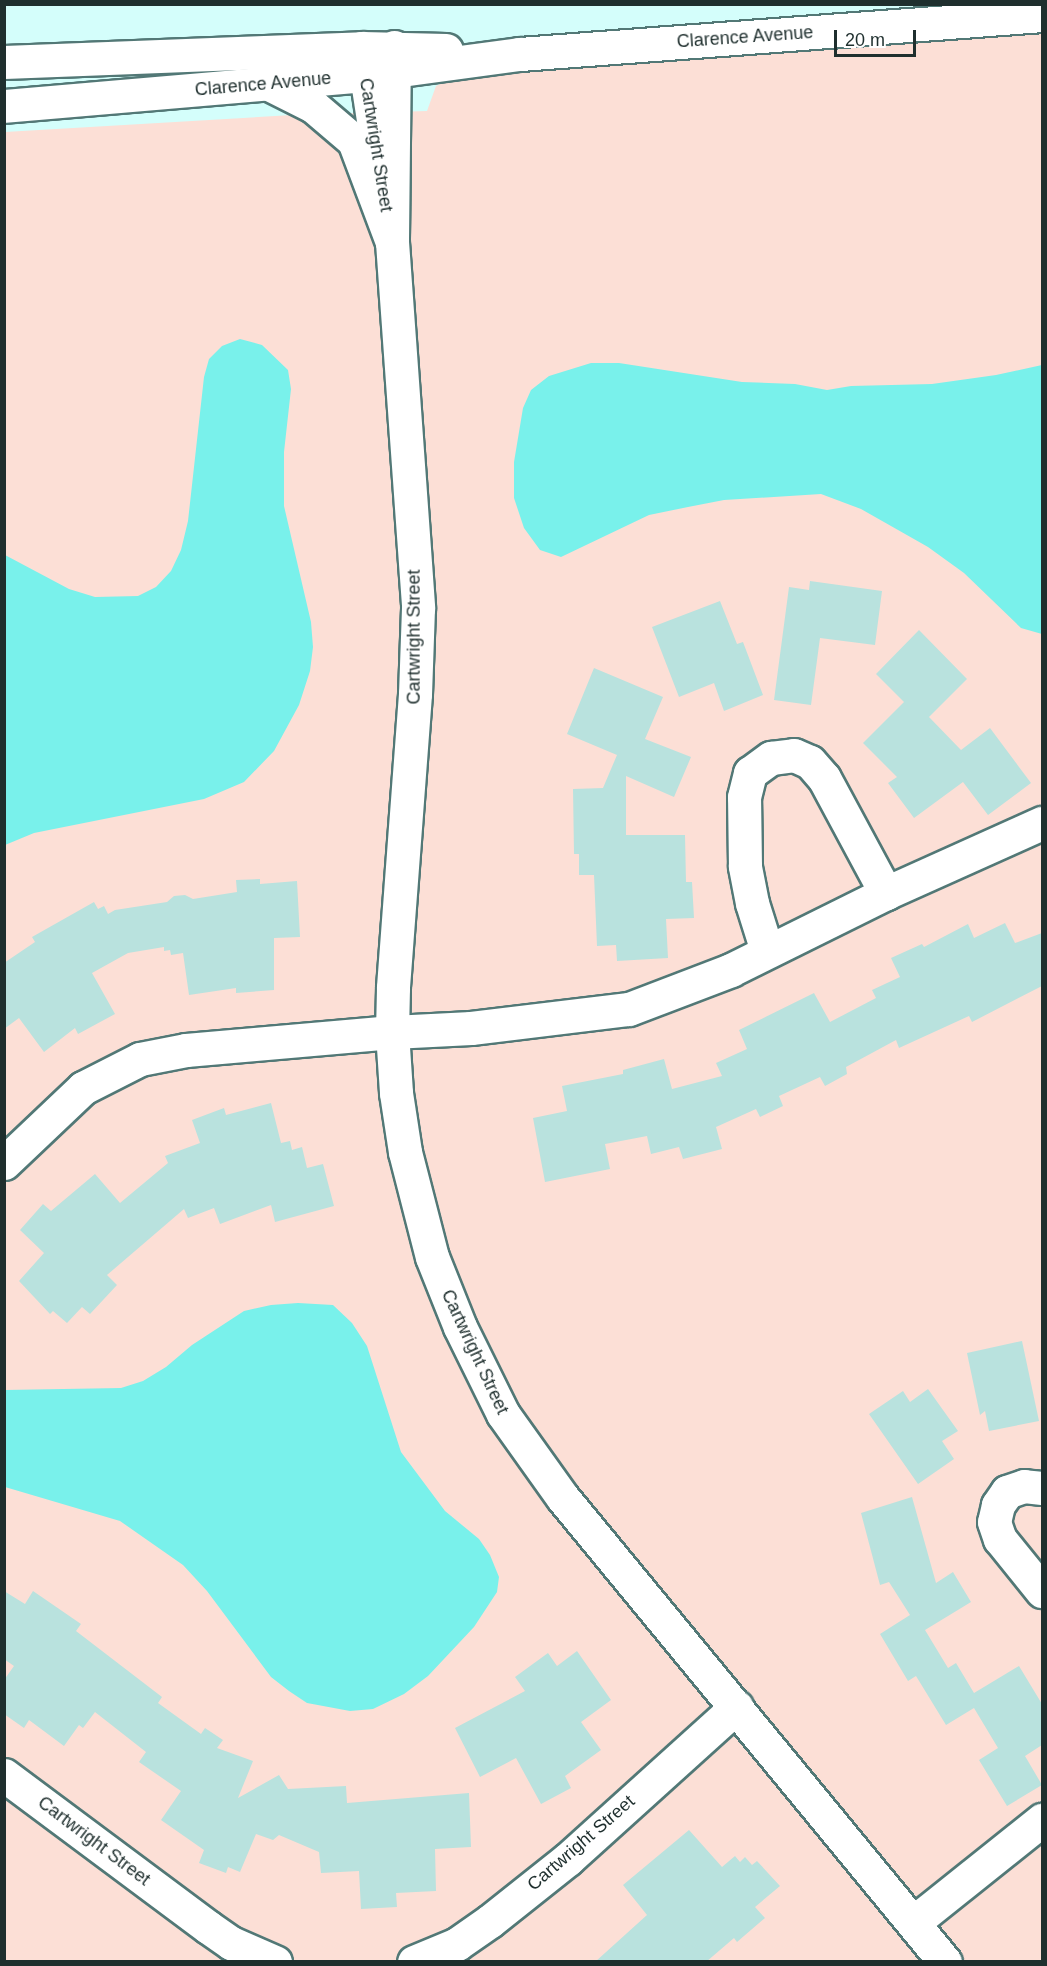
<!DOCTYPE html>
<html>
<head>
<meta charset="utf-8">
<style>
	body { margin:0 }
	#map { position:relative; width:1047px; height:1966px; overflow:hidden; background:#d4fefb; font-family:Helvetica,sans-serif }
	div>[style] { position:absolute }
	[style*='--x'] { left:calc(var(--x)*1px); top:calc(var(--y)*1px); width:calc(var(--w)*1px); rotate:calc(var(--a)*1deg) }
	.green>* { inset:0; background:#fcdfd6 }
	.water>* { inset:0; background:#79f1eb }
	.building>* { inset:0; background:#b9e2de }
	.roads { filter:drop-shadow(2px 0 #527876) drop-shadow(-2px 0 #527876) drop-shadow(0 2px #527876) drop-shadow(0 -2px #527876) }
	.minor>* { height:33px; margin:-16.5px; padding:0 16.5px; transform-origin:16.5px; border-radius:16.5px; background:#fff }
	.major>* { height:33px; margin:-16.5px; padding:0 16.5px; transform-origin:16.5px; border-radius:16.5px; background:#fff }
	span { translate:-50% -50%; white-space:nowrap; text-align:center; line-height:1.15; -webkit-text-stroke:4.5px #fff; paint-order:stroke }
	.street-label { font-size:18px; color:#1f2f2e }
	.frame { position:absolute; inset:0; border:6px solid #1f2f2e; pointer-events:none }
	.scale { position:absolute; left:834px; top:30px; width:82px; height:27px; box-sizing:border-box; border:3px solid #1f2f2e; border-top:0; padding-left:8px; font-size:18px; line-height:21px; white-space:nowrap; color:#1f2f2e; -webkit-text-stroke:4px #fff; paint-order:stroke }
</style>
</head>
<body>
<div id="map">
	<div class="green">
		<i style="clip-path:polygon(1042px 31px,1042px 1961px,5px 1962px,5px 132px,292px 115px,427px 111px,436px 86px,456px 76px,521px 68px)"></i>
	</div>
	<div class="water">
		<i style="clip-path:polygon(240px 339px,262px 345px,288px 370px,291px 389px,284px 452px,284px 506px,311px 622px,313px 647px,310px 671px,299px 705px,274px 751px,244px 782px,204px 799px,34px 833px,5px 845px,5px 555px,69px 589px,95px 597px,138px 596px,156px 587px,171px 571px,181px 550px,188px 521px,204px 377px,209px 359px,222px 346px)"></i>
		<i style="clip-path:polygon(591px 363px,619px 363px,742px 382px,795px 384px,827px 390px,851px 386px,932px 384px,996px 375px,1042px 365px,1042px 634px,1021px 628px,964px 573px,928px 547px,861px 509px,821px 494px,724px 500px,688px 507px,649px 515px,561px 557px,540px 550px,524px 528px,514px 498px,514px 462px,523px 408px,531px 390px,549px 376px)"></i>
		<i style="clip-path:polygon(298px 1303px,333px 1305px,352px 1323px,367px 1346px,401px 1452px,445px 1511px,479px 1539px,490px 1555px,499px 1577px,497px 1592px,474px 1627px,428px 1676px,404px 1694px,373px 1709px,350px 1711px,307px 1703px,289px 1691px,271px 1677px,207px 1591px,183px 1565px,120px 1521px,5px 1487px,5px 1390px,121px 1388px,143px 1381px,166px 1367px,192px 1345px,244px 1311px,271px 1305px)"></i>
	</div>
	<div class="building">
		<i style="clip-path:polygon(810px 581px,882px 591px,875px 645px,820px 638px,811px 705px,774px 700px,789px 587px,809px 590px)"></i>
		<i style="clip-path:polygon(720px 601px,737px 644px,743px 642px,763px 695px,724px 711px,714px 683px,679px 697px,652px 627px)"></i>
		<i style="clip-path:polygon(919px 630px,967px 679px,929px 717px,961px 750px,990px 728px,1031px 783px,988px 815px,963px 782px,914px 818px,888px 783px,897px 777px,863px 743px,904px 702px,876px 674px)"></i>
		<i style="clip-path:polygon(594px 668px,663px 697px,645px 739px,691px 757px,674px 797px,626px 776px,626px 835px,685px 835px,686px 882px,692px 882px,694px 918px,666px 919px,668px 958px,617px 961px,616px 945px,597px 946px,594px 875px,579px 875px,579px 854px,574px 854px,573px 789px,603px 788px,617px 755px,567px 734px)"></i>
		<i style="clip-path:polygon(260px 879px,260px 884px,297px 881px,300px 937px,274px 938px,274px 990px,236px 993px,236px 988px,189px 995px,183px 953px,171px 955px,170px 950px,164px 951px,164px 947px,128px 953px,92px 973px,115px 1014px,78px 1034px,75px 1028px,44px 1052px,19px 1018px,4px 1029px,4px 963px,35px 942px,32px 937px,94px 902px,98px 909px,104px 906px,108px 914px,115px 910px,167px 902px,174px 896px,185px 895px,193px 899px,237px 892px,236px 880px)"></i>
		<i style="clip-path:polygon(1005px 923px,1015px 943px,1042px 933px,1042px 986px,972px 1022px,969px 1016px,899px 1048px,896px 1040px,846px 1067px,847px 1074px,825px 1086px,820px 1077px,779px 1096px,783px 1106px,760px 1117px,756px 1109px,716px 1127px,722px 1149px,683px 1159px,679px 1147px,651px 1154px,647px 1136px,605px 1144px,610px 1169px,545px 1182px,533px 1118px,567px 1111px,562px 1086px,623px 1074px,623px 1070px,664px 1059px,672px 1089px,722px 1076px,716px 1063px,747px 1049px,739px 1030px,814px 993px,830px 1022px,876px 998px,872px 990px,900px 977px,891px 958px,922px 944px,924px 947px,968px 924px,974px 938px)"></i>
		<i style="clip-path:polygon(271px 1103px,281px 1143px,290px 1141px,292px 1150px,302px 1147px,307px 1168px,323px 1164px,334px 1206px,275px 1222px,271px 1205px,220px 1224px,214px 1208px,188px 1218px,184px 1209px,107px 1275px,117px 1285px,90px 1314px,82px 1307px,67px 1323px,53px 1311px,50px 1314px,19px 1281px,44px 1253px,20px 1230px,43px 1204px,51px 1211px,95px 1174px,120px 1203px,168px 1163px,165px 1156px,200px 1143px,192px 1120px,224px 1108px,226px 1115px)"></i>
		<i style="clip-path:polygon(1022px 1341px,1039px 1421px,989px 1431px,985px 1411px,980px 1415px,967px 1353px)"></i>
		<i style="clip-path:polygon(928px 1389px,958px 1431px,942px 1441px,954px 1459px,918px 1484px,869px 1414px,903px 1391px,910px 1402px)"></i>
		<i style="clip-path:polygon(912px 1497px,936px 1583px,953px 1572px,971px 1602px,925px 1630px,948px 1668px,956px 1663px,974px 1693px,1019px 1666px,1042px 1704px,1042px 1745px,1025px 1756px,1042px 1785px,1007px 1806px,979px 1760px,998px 1748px,974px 1708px,946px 1725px,916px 1676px,908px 1681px,880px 1634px,910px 1615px,889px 1582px,880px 1585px,861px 1513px)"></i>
		<i style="clip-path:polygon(4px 1591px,25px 1604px,33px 1591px,81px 1624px,76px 1631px,162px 1697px,158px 1703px,201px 1734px,205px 1728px,223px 1740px,217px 1748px,253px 1761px,238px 1798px,279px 1775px,288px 1789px,346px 1786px,347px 1803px,469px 1793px,471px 1847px,435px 1849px,436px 1891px,396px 1893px,397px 1907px,361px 1909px,359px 1871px,321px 1873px,319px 1852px,279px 1835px,273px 1840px,256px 1834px,240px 1872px,228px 1867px,226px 1873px,199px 1863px,204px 1850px,161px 1820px,181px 1791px,139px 1762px,146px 1752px,95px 1712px,83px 1728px,79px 1725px,64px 1746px,29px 1720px,24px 1728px,4px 1714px,4px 1680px,14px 1666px,4px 1659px)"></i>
		<i style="clip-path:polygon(577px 1651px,611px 1700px,581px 1722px,601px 1750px,565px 1776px,571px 1788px,541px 1804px,516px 1758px,480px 1777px,455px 1728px,525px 1691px,515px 1677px,548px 1653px,557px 1666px)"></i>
		<i style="clip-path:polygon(689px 1830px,722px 1867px,735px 1856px,740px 1862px,745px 1857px,752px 1865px,757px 1861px,780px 1886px,755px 1907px,765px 1918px,737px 1942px,734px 1938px,706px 1962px,595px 1962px,647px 1915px,623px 1885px)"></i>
	</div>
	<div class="roads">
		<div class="minor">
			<i style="--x:394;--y:47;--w:195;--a:90.6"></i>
			<i style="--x:392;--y:242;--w:367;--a:85.9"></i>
			<i style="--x:418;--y:608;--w:86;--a:92"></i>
			<i style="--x:415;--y:694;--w:295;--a:94.3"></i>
			<i style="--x:393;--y:988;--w:44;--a:91.3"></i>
			<i style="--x:392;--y:1032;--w:61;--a:86.2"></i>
			<i style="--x:396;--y:1093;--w:60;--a:81.3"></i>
			<i style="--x:405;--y:1152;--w:108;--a:75.6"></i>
			<i style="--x:432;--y:1257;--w:75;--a:68.2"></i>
			<i style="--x:460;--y:1327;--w:97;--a:63.7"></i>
			<i style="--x:503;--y:1414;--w:103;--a:54.5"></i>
			<i style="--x:563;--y:1498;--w:601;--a:50.54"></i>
			<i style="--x:362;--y:48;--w:119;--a:81.3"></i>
			<i style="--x:520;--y:54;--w:523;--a:-4.27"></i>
			<i style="--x:767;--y:951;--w:50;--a:-107.4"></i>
			<i style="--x:752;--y:903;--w:38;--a:-101"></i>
			<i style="--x:745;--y:866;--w:69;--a:-90.8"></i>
			<i style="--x:744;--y:797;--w:25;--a:-76"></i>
			<i style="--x:750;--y:773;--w:26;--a:-36"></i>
			<i style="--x:771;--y:758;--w:23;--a:-7"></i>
			<i style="--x:794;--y:755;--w:17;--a:24"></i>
			<i style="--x:810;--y:762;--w:21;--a:49"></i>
			<i style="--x:824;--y:778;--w:131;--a:61.7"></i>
			<i style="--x:4;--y:1163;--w:109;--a:-43.5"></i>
			<i style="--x:83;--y:1088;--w:64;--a:-27"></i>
			<i style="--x:140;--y:1059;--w:47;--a:-11.1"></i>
			<i style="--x:186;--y:1050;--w:207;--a:-5"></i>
			<i style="--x:392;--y:1032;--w:79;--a:-2.9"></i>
			<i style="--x:471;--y:1028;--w:159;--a:-6.9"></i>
			<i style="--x:629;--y:1009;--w:109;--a:-20.9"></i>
			<i style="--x:731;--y:970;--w:173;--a:-26.4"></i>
			<i style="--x:886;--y:893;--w:171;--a:-24.2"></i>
			<i style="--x:1042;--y:1488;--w:18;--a:-174"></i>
			<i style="--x:1024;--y:1486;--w:18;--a:161"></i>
			<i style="--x:1007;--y:1492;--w:16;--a:125"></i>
			<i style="--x:998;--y:1505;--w:17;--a:103"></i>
			<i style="--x:994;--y:1522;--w:18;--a:71"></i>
			<i style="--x:1000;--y:1539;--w:67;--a:51.1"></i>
			<i style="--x:4;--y:1775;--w:254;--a:36.7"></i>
			<i style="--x:208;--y:1927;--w:28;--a:35"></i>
			<i style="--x:231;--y:1943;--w:48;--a:23.4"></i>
			<i style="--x:914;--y:1922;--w:164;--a:-38.6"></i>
			<i style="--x:414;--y:1962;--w:47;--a:-22.7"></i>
			<i style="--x:457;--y:1944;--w:40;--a:-34.9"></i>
			<i style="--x:490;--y:1921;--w:100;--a:-38.5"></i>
			<i style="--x:568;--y:1859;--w:227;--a:-42.1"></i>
		</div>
		<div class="major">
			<i style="--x:4;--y:62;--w:358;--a:-2.2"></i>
			<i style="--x:362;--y:48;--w:84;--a:1.4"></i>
			<i style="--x:269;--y:84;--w:49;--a:26.6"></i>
			<i style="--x:313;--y:106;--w:54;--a:40.5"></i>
			<i style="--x:354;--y:141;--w:108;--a:69.4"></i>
			<i style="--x:4;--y:106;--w:361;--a:-4.9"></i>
			<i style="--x:364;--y:75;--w:157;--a:-7.7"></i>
		</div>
	</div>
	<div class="street-label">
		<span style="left:745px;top:37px;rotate:-4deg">Clarence Avenue</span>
		<span style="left:263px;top:84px;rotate:-5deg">Clarence Avenue</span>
		<span style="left:376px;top:145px;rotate:81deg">Cartwright Street</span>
		<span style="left:414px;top:637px;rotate:-90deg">Cartwright Street</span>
		<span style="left:475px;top:1352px;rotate:65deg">Cartwright Street</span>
		<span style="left:94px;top:1841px;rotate:37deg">Cartwright Street</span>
		<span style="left:581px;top:1843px;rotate:-41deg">Cartwright Street</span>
	</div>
	<div class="frame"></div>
	<div class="scale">20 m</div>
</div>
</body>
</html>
